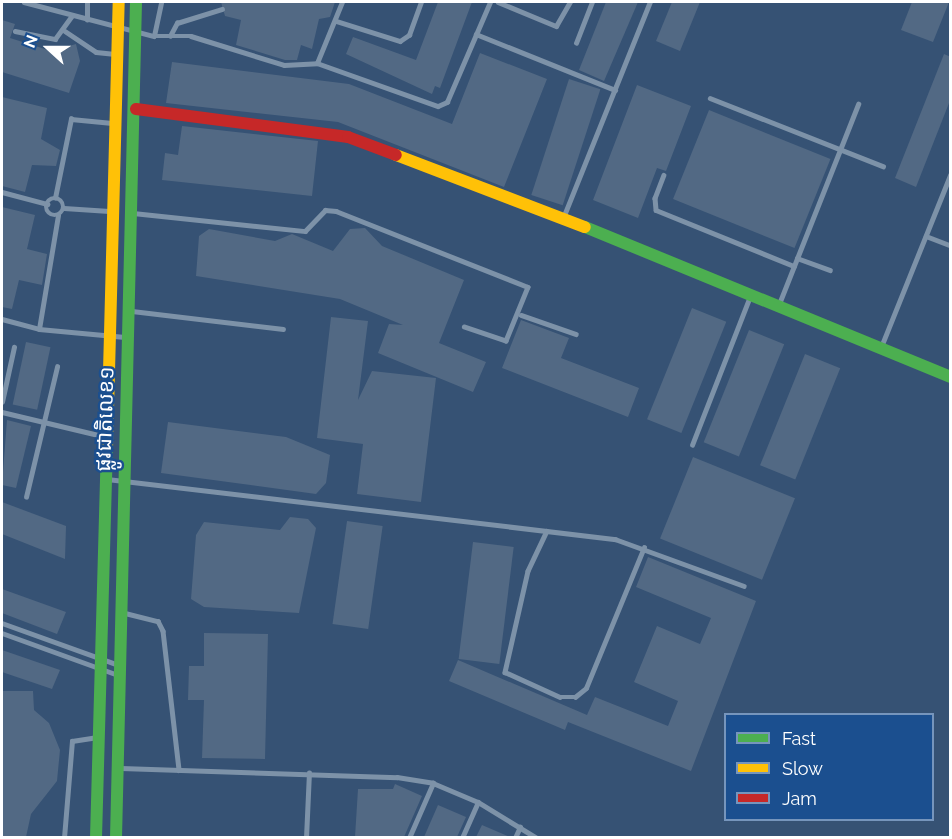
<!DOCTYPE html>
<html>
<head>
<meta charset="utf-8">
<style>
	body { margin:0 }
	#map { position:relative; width:952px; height:839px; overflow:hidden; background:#365274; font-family:Raleway,"Noto Sans Khmer",sans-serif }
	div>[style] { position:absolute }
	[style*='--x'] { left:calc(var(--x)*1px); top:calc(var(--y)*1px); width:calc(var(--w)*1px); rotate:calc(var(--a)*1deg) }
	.building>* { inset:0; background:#526984; transform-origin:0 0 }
	.lane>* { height:4.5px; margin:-2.25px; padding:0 2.25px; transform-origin:2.25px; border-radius:2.25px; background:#7d92a8 }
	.lane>.ring { margin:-2.25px; padding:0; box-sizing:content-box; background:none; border:4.5px solid #7d92a8; border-radius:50% }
	.fast>* { height:12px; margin:-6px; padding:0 6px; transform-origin:6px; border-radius:6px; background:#4caf50 }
	.slow>* { height:12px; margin:-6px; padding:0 6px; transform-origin:6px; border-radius:6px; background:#ffc107 }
	.jam>* { height:12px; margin:-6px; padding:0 6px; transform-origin:6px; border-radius:6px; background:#c62828 }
	span { translate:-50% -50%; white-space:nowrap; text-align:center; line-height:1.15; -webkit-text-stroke:5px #1b4f8f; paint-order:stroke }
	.street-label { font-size:21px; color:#fff }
	.frame { position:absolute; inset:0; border:3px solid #fff; pointer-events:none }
	.legend { position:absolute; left:724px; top:713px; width:210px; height:108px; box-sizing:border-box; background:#1b4f8f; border:2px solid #7695bc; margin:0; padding:8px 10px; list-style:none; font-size:18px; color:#fff }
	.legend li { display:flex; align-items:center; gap:12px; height:30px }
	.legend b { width:30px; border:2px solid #7695bc }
	.north { position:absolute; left:18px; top:18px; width:60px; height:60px; -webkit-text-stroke:4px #1b4f8f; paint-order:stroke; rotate:291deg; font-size:16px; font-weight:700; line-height:24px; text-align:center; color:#fff }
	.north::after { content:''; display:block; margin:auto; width:21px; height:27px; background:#fff; clip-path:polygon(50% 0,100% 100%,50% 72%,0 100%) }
</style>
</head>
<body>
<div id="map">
	<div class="building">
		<i style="clip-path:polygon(221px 2px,335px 2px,330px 17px,319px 19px,312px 49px,301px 45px,297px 60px,285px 60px,236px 45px,241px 20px,225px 16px)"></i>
		<i style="clip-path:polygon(438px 2px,472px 2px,440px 88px,435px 86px,432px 94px,346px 54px,353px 37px,416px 60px)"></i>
		<i style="clip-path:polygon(606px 2px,638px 2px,604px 81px,579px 70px)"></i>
		<i style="clip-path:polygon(672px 2px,700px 2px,680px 51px,656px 41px)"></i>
		<i style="clip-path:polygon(912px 2px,949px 2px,933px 42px,901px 30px)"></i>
		<i style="clip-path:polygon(2px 20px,15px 24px,10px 38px,51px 51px,76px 44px,80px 61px,69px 93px,2px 72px)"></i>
		<i style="clip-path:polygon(480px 53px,547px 79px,504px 187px,338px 122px,166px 103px,172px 62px,349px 84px,452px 124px)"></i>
		<i style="clip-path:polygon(944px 54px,951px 57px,951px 98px,916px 187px,895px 178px)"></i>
		<i style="left:569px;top:79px;width:33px;height:122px;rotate:18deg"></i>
		<i style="clip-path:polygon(637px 85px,691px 106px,666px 171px,657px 168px,638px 218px,593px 200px)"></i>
		<i style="clip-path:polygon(2px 97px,47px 108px,41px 139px,60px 150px,56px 166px,32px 165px,25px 192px,2px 186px)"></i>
		<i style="left:709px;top:110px;width:131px;height:96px;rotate:22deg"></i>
		<i style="clip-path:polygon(182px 126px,318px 141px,312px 196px,162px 180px,165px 153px,178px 155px)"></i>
		<i style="clip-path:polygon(2px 207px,35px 215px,27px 249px,47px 254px,42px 285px,19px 280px,12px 309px,2px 307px)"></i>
		<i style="clip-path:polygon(365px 228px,382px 246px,464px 280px,439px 343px,486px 362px,473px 392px,378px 353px,389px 324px,403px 325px,340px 299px,196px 276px,199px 236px,209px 229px,275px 241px,292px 234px,333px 251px,350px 229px)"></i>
		<i style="left:692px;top:308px;width:37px;height:120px;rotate:22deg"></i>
		<i style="clip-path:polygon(331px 317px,368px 321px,358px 400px,372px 371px,436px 378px,421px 502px,357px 494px,363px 444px,317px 438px)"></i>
		<i style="clip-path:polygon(521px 320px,569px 338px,561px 358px,639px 388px,628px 417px,502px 368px)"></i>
		<i style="left:749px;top:330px;width:38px;height:121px;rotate:22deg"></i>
		<i style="left:26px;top:342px;width:25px;height:64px;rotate:12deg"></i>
		<i style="left:805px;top:354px;width:38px;height:120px;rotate:22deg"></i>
		<i style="clip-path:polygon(7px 420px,31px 426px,16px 488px,2px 485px)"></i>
		<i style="clip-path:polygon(168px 422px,286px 437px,330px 455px,326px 483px,316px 494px,161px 473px)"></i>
		<i style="left:693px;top:457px;width:110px;height:88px;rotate:22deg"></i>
		<i style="clip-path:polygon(2px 502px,66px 526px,65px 559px,2px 534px)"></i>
		<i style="clip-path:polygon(290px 517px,308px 519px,316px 528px,299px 613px,204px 607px,191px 599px,196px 535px,204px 522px,280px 530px)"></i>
		<i style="left:347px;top:521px;width:36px;height:104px;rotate:8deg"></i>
		<i style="left:473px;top:542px;width:41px;height:118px;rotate:7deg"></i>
		<i style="clip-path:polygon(648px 557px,756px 601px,691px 771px,568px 722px,565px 730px,449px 681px,458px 660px,587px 715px,595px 697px,668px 726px,678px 701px,634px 682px,657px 626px,700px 644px,711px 618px,636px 587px)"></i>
		<i style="clip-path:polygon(2px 589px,66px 612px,57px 634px,2px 613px)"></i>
		<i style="clip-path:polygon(204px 633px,268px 634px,265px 759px,202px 758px,204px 700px,188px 700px,189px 666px,204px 666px)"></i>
		<i style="clip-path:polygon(2px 650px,60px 670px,52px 689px,2px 672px)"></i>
		<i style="clip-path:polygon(2px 691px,33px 691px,34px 710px,49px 723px,60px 750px,57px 781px,31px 814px,26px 837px,2px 837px)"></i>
		<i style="clip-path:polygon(395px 784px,422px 796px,404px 837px,355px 837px,358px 789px,393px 789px)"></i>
		<i style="clip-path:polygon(438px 805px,466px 817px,457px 837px,424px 837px)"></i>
		<i style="clip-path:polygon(482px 825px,510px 837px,476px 837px)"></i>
	</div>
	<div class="lane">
		<i style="--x:24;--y:2;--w:134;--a:14.7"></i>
		<i style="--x:154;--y:36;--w:16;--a:0"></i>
		<i style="--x:170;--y:36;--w:15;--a:-62"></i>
		<i style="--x:177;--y:23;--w:47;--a:-17.3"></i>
		<i style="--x:498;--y:2;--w:63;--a:22.5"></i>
		<i style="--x:556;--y:26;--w:28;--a:-60"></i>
		<i style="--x:87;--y:20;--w:18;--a:-90"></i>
		<i style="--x:336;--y:21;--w:67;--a:17.4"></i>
		<i style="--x:400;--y:41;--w:11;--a:-34"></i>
		<i style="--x:409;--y:35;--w:35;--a:-70"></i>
		<i style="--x:15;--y:31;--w:41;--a:11.3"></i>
		<i style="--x:55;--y:39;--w:29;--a:-54"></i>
		<i style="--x:65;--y:31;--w:37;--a:34"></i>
		<i style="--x:96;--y:52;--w:19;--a:6"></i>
		<i style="--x:476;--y:34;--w:150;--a:21.9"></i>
		<i style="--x:154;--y:36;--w:35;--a:-78"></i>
		<i style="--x:170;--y:36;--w:21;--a:0"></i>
		<i style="--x:191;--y:36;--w:97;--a:17.3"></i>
		<i style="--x:284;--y:65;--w:33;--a:-3"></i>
		<i style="--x:317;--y:63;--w:66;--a:-67.7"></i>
		<i style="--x:576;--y:43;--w:44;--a:-68.7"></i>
		<i style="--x:317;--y:63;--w:128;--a:19.6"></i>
		<i style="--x:438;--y:106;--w:10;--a:-24"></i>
		<i style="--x:447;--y:102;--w:109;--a:-66.7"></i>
		<i style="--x:710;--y:98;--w:186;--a:21.5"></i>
		<i style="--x:664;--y:175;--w:25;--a:111"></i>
		<i style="--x:655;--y:198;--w:12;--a:85"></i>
		<i style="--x:656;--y:210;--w:149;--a:22.1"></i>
		<i style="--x:2;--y:192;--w:47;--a:14.9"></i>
		<i style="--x:55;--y:198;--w:81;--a:-78.6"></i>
		<i style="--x:71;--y:119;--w:41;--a:5.6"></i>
		<i class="ring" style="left:46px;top:198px;width:13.5px;height:13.5px"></i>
		<i style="--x:64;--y:208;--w:45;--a:3.8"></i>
		<i style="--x:133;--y:213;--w:173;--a:6"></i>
		<i style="--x:305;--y:231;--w:29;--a:-46"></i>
		<i style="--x:325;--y:210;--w:11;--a:5"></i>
		<i style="--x:336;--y:211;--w:206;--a:21.6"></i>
		<i style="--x:528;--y:287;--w:58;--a:112.2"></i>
		<i style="--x:506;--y:341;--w:44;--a:-161.6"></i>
		<i style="--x:563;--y:218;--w:233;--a:-68.1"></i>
		<i style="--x:926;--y:236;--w:26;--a:21"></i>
		<i style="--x:797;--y:258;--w:35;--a:20"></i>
		<i style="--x:779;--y:304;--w:215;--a:-68.4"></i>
		<i style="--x:132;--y:311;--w:152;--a:6.8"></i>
		<i style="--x:521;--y:315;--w:58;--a:19.1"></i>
		<i style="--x:2;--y:319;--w:38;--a:15"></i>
		<i style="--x:39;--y:329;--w:86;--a:5.3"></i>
		<i style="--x:39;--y:329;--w:115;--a:-80.5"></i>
		<i style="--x:881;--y:347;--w:185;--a:-68.1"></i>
		<i style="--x:2;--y:402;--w:56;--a:-77.7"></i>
		<i style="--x:2;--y:412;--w:104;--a:13.4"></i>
		<i style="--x:692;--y:445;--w:160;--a:-68.7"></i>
		<i style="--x:107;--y:479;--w:512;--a:6.74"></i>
		<i style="--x:615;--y:539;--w:137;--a:20"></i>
		<i style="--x:26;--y:497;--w:134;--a:-76.6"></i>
		<i style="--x:547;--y:531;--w:44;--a:115.4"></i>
		<i style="--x:528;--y:571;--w:104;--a:102.8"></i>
		<i style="--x:505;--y:672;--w:60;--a:24.4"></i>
		<i style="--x:560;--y:697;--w:15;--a:0"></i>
		<i style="--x:575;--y:697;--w:14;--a:-39"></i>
		<i style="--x:586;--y:688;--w:152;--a:-67.6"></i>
		<i style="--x:125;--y:613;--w:34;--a:14"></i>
		<i style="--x:158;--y:621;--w:11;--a:63"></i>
		<i style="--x:163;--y:631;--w:140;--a:83.4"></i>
		<i style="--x:2;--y:623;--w:121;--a:19.8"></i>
		<i style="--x:2;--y:633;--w:123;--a:19.9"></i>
		<i style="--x:121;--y:768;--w:276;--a:1.9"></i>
		<i style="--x:397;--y:777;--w:36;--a:9"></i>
		<i style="--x:433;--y:783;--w:49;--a:22.9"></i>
		<i style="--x:478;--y:802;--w:69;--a:31.4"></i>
		<i style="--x:64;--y:838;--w:97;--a:-85.3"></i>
		<i style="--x:72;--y:741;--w:24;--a:-9"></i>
		<i style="--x:306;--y:838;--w:65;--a:-87.4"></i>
		<i style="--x:409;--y:838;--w:60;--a:-66.4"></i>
		<i style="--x:462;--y:838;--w:39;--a:-66"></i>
		<i style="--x:515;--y:838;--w:12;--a:-66"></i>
	</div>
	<div class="fast">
		<i style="--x:585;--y:227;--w:395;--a:22.3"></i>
		<i style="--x:96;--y:838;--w:390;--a:-88.4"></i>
		<i style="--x:116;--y:838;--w:836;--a:-88.63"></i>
	</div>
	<div class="slow">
		<i style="--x:396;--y:155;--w:202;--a:20.9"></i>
		<i style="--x:107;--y:448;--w:446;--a:-88.5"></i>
	</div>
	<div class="jam">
		<i style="--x:136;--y:109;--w:214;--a:7.5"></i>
		<i style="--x:348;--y:137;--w:51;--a:20.6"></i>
	</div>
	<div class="street-label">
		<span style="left:105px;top:419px;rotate:-88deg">ផ្លូវជាតិលេខ១</span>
	</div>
	<div class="frame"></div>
	<ul class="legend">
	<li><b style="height:8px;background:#4caf50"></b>Fast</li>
	<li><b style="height:8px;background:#ffc107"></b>Slow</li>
	<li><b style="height:8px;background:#c62828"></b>Jam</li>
	</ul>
	<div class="north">N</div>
</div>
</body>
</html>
